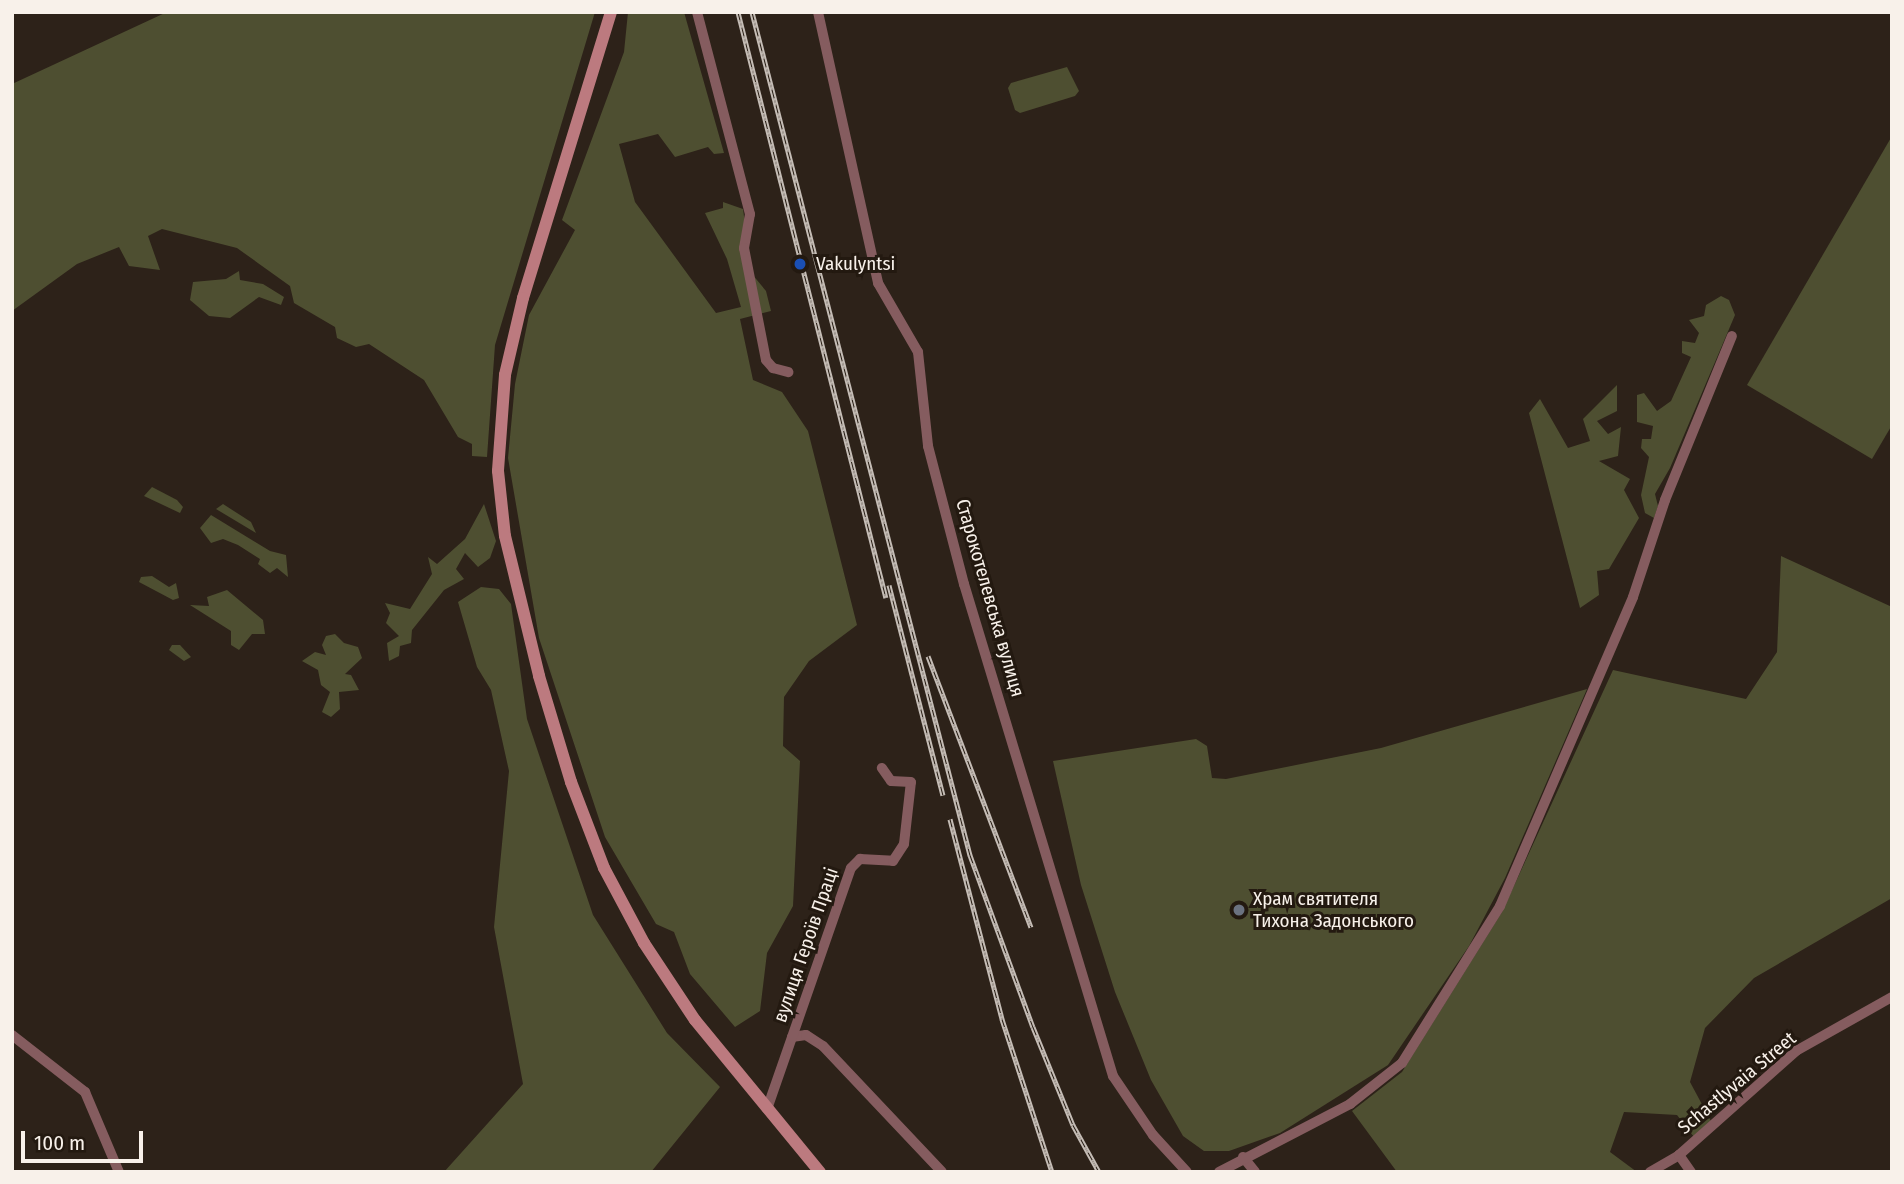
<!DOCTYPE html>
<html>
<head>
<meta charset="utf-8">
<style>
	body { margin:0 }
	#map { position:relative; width:1904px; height:1184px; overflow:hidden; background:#2d2219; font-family:"Fira Sans Condensed",sans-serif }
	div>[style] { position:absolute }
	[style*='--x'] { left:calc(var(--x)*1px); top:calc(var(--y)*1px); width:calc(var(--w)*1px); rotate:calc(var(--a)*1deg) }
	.green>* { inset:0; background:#4e4f31 }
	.minor>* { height:10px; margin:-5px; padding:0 5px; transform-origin:5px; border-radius:5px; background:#855c5f }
	.secondary>* { height:12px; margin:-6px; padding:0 6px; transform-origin:6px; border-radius:6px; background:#bc7a7f }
	.rail>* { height:5px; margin-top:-2.5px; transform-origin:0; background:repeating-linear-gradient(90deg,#231910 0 8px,#c5bdb6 0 16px); box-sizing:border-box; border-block:2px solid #c5bdb6 }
	.dots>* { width:19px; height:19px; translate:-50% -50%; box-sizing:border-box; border:4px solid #231910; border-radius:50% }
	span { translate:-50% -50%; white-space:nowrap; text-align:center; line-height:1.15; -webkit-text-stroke:6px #231910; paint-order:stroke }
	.poi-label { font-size:19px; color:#f8f1ea }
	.left { translate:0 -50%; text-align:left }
	.street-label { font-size:19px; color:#f8f1ea }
	.frame { position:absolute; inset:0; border:14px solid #f8f1ea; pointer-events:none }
	.scale { position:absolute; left:21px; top:1131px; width:122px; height:32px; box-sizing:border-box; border:4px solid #f8f1ea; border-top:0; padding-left:9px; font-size:21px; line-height:24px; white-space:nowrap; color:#f8f1ea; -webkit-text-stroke:5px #231910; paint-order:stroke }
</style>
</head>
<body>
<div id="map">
	<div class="green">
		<i style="clip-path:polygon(167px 12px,595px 12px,495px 345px,487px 457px,472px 456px,472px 444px,458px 437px,424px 380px,369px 344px,356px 347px,337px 338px,335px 327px,294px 303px,290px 286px,237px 248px,162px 229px,148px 236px,160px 270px,129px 266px,119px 247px,77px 264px,12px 311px,12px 84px)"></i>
		<i style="clip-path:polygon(628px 12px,684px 12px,724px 153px,714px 154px,708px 147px,675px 157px,658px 134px,619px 144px,635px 202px,716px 313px,741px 307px,727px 259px,705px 213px,723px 208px,723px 202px,743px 209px,752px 274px,766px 291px,771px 311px,740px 319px,753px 380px,782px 392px,808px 431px,857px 625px,809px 661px,784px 697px,783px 746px,800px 761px,793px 906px,767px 953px,760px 1011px,735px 1027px,690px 974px,674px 932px,656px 924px,605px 837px,539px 638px,508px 458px,515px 384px,529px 315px,575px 230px,562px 220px,624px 52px)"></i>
		<i style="clip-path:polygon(1067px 67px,1079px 91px,1075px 96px,1020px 113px,1015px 110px,1008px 88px,1011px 83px)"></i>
		<i style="clip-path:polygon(1892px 136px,1892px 425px,1872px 459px,1747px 385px)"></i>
		<i style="clip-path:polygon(239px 271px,240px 280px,263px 284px,284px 297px,281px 305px,259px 297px,230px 318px,209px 316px,190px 300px,193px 282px,226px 279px)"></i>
		<i style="clip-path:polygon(1721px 296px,1729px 300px,1735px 315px,1670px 468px,1655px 494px,1658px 506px,1654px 518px,1645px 513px,1641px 495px,1649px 457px,1641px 448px,1642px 439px,1651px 439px,1653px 426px,1637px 422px,1637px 395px,1644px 393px,1657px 411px,1671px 401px,1691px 357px,1682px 353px,1682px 341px,1695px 343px,1699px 333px,1689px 320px,1704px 316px,1706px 305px)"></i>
		<i style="clip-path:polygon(1617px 385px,1617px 411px,1597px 421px,1608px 434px,1621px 427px,1618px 456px,1599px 461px,1630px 479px,1624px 490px,1639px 518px,1609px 569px,1597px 571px,1599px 595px,1580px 608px,1529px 413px,1540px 399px,1568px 448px,1590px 441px,1583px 419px)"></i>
		<i style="clip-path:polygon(152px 487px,177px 500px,183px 507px,180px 513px,144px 496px)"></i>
		<i style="clip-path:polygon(223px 504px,251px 522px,256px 533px,216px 509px)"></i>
		<i style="clip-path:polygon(484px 504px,496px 541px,490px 558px,478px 567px,465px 553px,456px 569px,464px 579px,444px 590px,412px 630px,411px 643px,400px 646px,399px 656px,389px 661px,387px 643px,399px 636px,386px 623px,390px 613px,385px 603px,410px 609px,432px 574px,428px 557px,437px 564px,465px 539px)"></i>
		<i style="clip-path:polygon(211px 515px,270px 551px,286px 555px,288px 577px,277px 568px,270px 573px,258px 564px,260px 559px,238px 545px,223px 539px,211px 543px,200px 528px)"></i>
		<i style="clip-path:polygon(1781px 556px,1892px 607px,1892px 898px,1754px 978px,1705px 1028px,1690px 1082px,1712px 1123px,1694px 1137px,1677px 1115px,1624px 1112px,1610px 1152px,1637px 1172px,1397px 1172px,1352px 1111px,1402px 1072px,1502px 912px,1613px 670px,1746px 699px,1777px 652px)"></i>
		<i style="clip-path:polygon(152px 576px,169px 587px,176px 583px,179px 598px,173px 600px,139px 582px,141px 577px)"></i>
		<i style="clip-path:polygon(481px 587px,499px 589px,511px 604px,527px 719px,593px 915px,667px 1033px,720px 1087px,651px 1172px,444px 1172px,523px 1084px,494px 927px,509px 771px,491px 690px,477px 667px,458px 602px)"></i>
		<i style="clip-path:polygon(227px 590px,263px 620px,265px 634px,252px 634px,239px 650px,231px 645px,231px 631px,190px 605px,209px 606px,207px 597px)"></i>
		<i style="clip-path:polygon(335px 634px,344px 643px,358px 647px,362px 658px,345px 674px,351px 675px,359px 690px,339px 692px,340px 709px,331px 717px,322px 712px,330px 692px,321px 685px,318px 670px,302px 661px,315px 652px,326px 655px,322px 645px,326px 636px)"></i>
		<i style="clip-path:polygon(172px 645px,180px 645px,191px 657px,184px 661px,169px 650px)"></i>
		<i style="clip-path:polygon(1587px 689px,1505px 878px,1469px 946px,1388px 1065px,1280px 1133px,1229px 1151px,1204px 1151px,1183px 1136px,1151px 1080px,1115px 992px,1081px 885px,1053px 761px,1196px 739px,1207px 746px,1212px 778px,1226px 779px,1381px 748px)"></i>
	</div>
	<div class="minor">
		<i style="--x:697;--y:12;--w:209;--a:75.3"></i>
		<i style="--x:750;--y:214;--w:35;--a:100"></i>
		<i style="--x:744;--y:248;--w:114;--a:78.9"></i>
		<i style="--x:766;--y:360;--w:11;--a:49"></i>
		<i style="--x:773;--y:368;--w:16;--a:15"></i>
		<i style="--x:818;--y:12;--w:278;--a:77.5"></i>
		<i style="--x:878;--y:283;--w:80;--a:59.9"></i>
		<i style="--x:918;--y:352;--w:95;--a:83.9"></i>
		<i style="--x:928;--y:446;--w:143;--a:75.4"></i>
		<i style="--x:964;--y:584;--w:514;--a:73.15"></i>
		<i style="--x:1113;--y:1076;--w:71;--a:55.9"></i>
		<i style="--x:1153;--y:1135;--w:50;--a:47.4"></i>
		<i style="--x:12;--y:1035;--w:93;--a:38"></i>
		<i style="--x:85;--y:1092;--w:87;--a:67"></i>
		<i style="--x:792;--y:1037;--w:14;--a:-8"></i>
		<i style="--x:806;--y:1035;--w:20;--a:33"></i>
		<i style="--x:823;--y:1046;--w:173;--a:46.6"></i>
		<i style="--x:767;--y:1109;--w:255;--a:-70.8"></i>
		<i style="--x:851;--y:868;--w:13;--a:-45"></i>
		<i style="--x:860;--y:859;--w:33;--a:3"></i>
		<i style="--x:893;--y:861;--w:20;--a:-57"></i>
		<i style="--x:904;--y:844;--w:62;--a:-83.6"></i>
		<i style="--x:911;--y:782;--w:20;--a:-177"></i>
		<i style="--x:891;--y:781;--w:16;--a:-125"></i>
		<i style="--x:1243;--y:1157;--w:19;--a:51"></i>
		<i style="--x:1219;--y:1172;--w:148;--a:-27.4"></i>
		<i style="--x:1350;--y:1104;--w:66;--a:-38.3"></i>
		<i style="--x:1402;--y:1063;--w:185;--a:-58"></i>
		<i style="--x:1500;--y:906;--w:336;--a:-66.7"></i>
		<i style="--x:1633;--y:597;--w:102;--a:-71.7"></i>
		<i style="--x:1665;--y:500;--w:177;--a:-67.8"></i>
		<i style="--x:1650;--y:1172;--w:34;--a:-30"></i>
		<i style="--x:1691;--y:1172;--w:21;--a:-125"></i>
		<i style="--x:1679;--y:1155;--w:157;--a:-41.6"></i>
		<i style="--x:1796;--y:1051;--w:110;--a:-29.4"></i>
	</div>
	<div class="secondary">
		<i style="--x:611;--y:12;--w:299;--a:107.1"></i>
		<i style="--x:523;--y:298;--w:79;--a:103.2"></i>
		<i style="--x:505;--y:375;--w:96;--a:94.2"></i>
		<i style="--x:498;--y:471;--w:65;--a:83.9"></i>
		<i style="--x:505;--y:536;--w:144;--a:76.3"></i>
		<i style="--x:539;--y:676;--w:111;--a:73.2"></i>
		<i style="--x:571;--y:782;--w:92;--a:69"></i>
		<i style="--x:604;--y:868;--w:85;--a:61.9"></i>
		<i style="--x:644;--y:943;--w:92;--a:56.5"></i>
		<i style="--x:695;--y:1020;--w:197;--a:50.6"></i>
	</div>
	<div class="rail">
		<i style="--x:738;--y:12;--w:604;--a:75.83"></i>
		<i style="--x:752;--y:12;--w:871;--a:75.5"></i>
		<i style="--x:970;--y:855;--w:183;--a:69.9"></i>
		<i style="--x:1033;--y:1027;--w:106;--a:67.8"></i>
		<i style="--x:1073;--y:1125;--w:54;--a:61"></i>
		<i style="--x:889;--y:585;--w:217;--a:75.6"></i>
		<i style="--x:928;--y:656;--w:290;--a:69.2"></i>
		<i style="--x:950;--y:819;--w:207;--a:75.4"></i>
		<i style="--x:1002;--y:1019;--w:161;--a:71.9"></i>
	</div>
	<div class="dots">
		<i style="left:800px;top:264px;background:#1a4fb4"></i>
		<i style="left:1239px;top:910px;background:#6b7280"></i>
	</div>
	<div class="poi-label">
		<span class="left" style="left:816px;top:264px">Vakulyntsi</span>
		<span class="left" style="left:1253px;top:910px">Храм святителя<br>Тихона Задонського</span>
	</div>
	<div class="street-label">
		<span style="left:990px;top:598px;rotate:74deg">Старокотелевська вулиця</span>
		<span style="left:806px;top:945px;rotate:-71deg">вулиця Героїв Праці</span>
		<span style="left:1737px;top:1083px;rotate:-40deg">Schastlyvaia Street</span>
	</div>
	<div class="frame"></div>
	<div class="scale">100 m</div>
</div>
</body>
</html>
